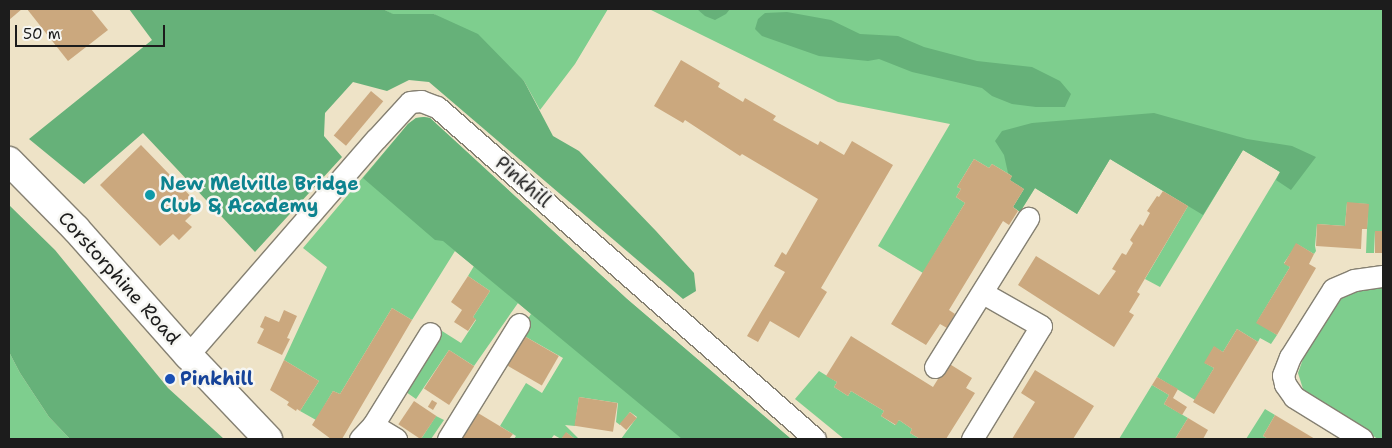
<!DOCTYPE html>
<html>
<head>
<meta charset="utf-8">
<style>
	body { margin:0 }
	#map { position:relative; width:1392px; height:448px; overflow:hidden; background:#eee3c7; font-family:"Shantell Sans",sans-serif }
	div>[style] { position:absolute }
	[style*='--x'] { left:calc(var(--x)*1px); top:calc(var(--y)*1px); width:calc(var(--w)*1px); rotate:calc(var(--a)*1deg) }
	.green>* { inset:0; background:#7ece8e }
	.forest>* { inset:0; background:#66b179 }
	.building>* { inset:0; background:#cba87e; transform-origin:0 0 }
	.roads { filter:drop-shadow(1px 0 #858072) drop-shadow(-1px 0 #858072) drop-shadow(0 1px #858072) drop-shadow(0 -1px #858072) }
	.minor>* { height:21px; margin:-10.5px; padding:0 10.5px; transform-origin:10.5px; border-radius:10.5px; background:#fff }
	.major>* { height:28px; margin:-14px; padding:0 14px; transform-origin:14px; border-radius:14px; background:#fff }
	.dots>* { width:14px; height:14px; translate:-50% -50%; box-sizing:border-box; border:2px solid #f6f6f2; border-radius:50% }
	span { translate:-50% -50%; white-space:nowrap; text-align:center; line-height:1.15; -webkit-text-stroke:5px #f6f6f2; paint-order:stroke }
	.street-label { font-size:19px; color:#1c1c1c }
	.culture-label { font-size:19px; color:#0d838f; font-weight:700 }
	.left { translate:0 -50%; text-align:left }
	.transit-label { font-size:19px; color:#164399; font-weight:700 }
	.frame { position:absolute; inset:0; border:10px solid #1c1c1c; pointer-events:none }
	.scale { position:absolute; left:15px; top:25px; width:150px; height:22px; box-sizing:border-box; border:2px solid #1c1c1c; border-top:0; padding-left:6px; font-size:15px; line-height:18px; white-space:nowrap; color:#1c1c1c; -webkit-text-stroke:4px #f6f6f2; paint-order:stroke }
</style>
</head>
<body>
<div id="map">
	<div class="green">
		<i style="clip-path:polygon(383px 9px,608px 9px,575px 64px,540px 110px,524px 81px,434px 14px,392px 14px)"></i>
		<i style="clip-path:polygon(649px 9px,1383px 9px,1383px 231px,1375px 231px,1374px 253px,1366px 253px,1368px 204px,1347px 203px,1345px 226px,1317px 224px,1315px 246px,1316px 251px,1314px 254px,1297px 244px,1284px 263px,1290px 267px,1257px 322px,1277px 335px,1271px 344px,1260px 338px,1258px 342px,1237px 329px,1223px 352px,1214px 347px,1205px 363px,1214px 368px,1195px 400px,1157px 377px,1280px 172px,1243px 150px,1160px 287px,1145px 279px,1188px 206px,1110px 159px,1077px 214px,1035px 188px,1020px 212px,1024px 189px,1010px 180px,1012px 176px,992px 164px,989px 168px,974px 159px,957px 187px,961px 189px,956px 197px,965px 203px,923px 273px,878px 246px,950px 124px,838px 102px)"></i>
		<i style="clip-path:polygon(424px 117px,430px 118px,627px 299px,791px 439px,621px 439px,637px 417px,630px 412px,620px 425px,616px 422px,618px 403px,579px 397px,575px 426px,565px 425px,579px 439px,575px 439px,567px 433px,561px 439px,554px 435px,551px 439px,514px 439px,516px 436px,500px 426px,526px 383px,542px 393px,563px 358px,519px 333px,531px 314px,518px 303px,474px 366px,449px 350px,416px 399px,406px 392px,442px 331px,461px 343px,476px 320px,473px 317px,490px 291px,468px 276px,474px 266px,455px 251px,412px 320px,392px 308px,340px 394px,333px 391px,316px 420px,300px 411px,319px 381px,284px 360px,327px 267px,303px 248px,408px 124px,416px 118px)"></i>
		<i style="clip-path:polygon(1383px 285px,1383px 439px,1378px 439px,1308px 396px,1303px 389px,1298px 373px,1309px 342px,1335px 304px,1352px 290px)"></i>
		<i style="clip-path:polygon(9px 352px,20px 373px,49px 417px,70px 439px,9px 439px)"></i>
		<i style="clip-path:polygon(819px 371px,837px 382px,834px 387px,848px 396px,851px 391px,884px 411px,881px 416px,895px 425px,899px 420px,912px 429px,910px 433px,920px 439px,844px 439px,795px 399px)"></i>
		<i style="clip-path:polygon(1152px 385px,1169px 395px,1164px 404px,1188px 418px,1175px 439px,1119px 439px)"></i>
		<i style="clip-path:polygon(1265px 409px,1275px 415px,1263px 436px,1268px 439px,1246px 439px)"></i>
		<i style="clip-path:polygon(436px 416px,444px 420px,431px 439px,421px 439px)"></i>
	</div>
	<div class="forest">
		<i style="clip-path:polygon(129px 9px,383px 9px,393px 14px,434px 14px,478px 34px,524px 81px,553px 136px,579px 151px,656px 231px,694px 273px,696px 291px,683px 299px,429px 82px,409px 80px,387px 91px,353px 82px,325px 113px,324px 136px,342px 157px,255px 252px,143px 133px,84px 184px,29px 139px,152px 40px)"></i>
		<i style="clip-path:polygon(697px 9px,730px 9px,726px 14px,715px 20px,705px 16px)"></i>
		<i style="clip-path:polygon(787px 12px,831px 20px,860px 34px,898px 36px,924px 47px,977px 61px,1032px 67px,1060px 81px,1071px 94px,1065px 107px,1036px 107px,1012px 104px,992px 96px,982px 88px,912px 72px,879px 59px,868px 61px,819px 56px,762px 36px,755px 29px,758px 19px,765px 13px)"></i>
		<i style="clip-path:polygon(1154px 113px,1247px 139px,1292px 146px,1316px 157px,1291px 190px,1276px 180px,1280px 172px,1243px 150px,1203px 215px,1110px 159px,1077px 214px,1035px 188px,1020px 212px,1013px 207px,1024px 189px,1010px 180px,1012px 176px,1008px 173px,1004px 155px,995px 141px,1002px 131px,1032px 123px)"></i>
		<i style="clip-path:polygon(424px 117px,430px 118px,627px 299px,791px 439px,682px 439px,443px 241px,435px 240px,363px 178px,408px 124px,416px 118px)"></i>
		<i style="clip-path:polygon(9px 205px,55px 250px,168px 388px,224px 439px,70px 439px,49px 417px,20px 373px,9px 352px)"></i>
	</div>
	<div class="building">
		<i style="clip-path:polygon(9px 9px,22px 9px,9px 20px)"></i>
		<i style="clip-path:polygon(27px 9px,91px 9px,108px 30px,68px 61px)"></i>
		<i style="clip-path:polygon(681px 60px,720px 83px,718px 87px,743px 102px,745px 98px,776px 116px,773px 120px,818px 145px,820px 141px,844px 155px,852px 141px,893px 165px,821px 288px,827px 292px,799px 338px,770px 321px,758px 342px,747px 336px,785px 272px,774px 266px,782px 252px,786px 255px,818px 199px,742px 154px,740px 156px,685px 120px,683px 123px,654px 106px)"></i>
		<i style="left:371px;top:91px;width:16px;height:58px;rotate:40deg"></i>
		<i style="clip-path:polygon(141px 145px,200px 206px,185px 221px,192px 227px,179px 240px,173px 234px,160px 246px,100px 185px)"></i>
		<i style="clip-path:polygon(974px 159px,989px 168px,992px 164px,1012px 176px,1010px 180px,1024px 189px,1013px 207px,1018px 211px,1009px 225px,1003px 221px,949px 310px,955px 314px,947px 328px,940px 324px,926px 345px,891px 324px,965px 203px,956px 197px,961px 189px,957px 187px)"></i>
		<i style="clip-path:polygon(1163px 191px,1188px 206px,1137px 292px,1140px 294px,1129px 312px,1134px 315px,1114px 347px,1018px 285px,1036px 256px,1099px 295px,1114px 274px,1116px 271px,1112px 269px,1122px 253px,1126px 255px,1133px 243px,1130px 240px,1140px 224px,1143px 226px,1150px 213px,1147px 211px,1157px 196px,1159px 197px)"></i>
		<i style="clip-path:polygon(1347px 202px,1369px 204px,1367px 229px,1362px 229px,1361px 249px,1316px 246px,1317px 224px,1345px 226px)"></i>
		<i style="left:1375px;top:231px;width:8px;height:22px"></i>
		<i style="clip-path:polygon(1296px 243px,1314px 254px,1309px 264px,1316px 268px,1277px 335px,1256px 323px,1290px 267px,1284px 264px)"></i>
		<i style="clip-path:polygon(468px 276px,490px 291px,473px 317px,476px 319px,468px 331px,454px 322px,462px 310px,451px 302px)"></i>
		<i style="clip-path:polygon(392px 308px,412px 320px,342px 439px,331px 439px,312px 425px,333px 391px,340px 394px)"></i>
		<i style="clip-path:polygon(284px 310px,297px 316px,287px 338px,290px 339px,282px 355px,257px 343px,264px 329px,260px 327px,265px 316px,279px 322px)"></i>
		<i style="clip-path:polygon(1237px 329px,1258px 342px,1214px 414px,1193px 402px,1214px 368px,1204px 363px,1214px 346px,1223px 352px)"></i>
		<i style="left:519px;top:333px;width:46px;height:34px;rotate:30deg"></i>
		<i style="clip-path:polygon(851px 336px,933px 387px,948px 363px,972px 378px,966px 388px,975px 393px,946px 439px,920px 439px,910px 433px,912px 429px,899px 420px,896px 425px,881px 416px,884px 411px,851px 391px,848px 396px,834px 387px,837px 382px,826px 376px)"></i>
		<i style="left:449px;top:350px;width:30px;height:46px;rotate:33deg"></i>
		<i style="clip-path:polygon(284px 360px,319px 381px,300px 411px,297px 409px,296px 411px,287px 405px,289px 402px,270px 390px)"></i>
		<i style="clip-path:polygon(1035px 370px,1094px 406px,1073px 439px,1012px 439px,1035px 402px,1021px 393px)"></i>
		<i style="clip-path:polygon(1157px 377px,1178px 389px,1173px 398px,1187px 407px,1182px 415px,1164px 404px,1169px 395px,1152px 385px)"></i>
		<i style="left:579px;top:397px;width:39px;height:29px;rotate:9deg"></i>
		<i style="left:432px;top:400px;width:6px;height:8px;rotate:31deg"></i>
		<i style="left:414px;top:401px;width:27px;height:28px;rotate:34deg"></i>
		<i style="clip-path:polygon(473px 410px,513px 434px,509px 439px,456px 439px)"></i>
		<i style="left:630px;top:412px;width:9px;height:16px;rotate:41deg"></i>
		<i style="clip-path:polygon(1275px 415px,1315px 439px,1268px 439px,1263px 436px)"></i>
		<i style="clip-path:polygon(1188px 418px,1208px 430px,1203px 439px,1175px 439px)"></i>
		<i style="clip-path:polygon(566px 432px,575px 439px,561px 439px)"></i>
	</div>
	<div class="roads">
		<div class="minor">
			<i style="--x:188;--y:355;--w:286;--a:-49"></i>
			<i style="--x:376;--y:139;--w:50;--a:-47.4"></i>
			<i style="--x:410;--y:102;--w:11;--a:-5"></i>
			<i style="--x:421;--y:101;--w:17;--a:21"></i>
			<i style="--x:437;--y:107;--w:503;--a:41.29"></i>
			<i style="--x:935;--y:367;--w:176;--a:-58"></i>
			<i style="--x:373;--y:425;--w:27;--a:31"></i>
			<i style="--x:360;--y:439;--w:19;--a:-47"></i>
			<i style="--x:373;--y:425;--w:108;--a:-58.2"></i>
			<i style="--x:448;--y:439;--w:135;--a:-58.3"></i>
			<i style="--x:972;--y:439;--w:132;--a:-58.6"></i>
			<i style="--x:1041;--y:326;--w:67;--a:-150.4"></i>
			<i style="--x:1362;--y:439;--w:80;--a:-148.3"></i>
			<i style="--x:1294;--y:397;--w:16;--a:-125"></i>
			<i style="--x:1285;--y:384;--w:9;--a:-103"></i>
			<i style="--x:1283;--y:375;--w:19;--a:-69"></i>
			<i style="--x:1290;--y:357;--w:80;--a:-57.7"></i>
			<i style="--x:1333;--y:289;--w:23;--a:-23"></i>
			<i style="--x:1354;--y:280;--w:29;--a:-8"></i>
		</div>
		<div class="major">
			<i style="--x:9;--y:161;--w:95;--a:45.4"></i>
			<i style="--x:76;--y:229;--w:169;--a:48.4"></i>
			<i style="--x:188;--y:355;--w:116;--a:46.4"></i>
		</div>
	</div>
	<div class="dots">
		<i style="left:150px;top:195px;background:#0f9aa8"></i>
		<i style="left:170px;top:379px;background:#1a4fb4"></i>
	</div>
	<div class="street-label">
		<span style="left:523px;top:182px;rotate:41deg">Pinkhill</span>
		<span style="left:119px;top:278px;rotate:48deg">Corstorphine Road</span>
	</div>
	<div class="culture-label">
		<span class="left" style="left:160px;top:195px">New Melville Bridge<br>Club &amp; Academy</span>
	</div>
	<div class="transit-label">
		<span class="left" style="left:180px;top:379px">Pinkhill</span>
	</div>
	<div class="frame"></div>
	<div class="scale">50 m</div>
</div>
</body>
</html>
